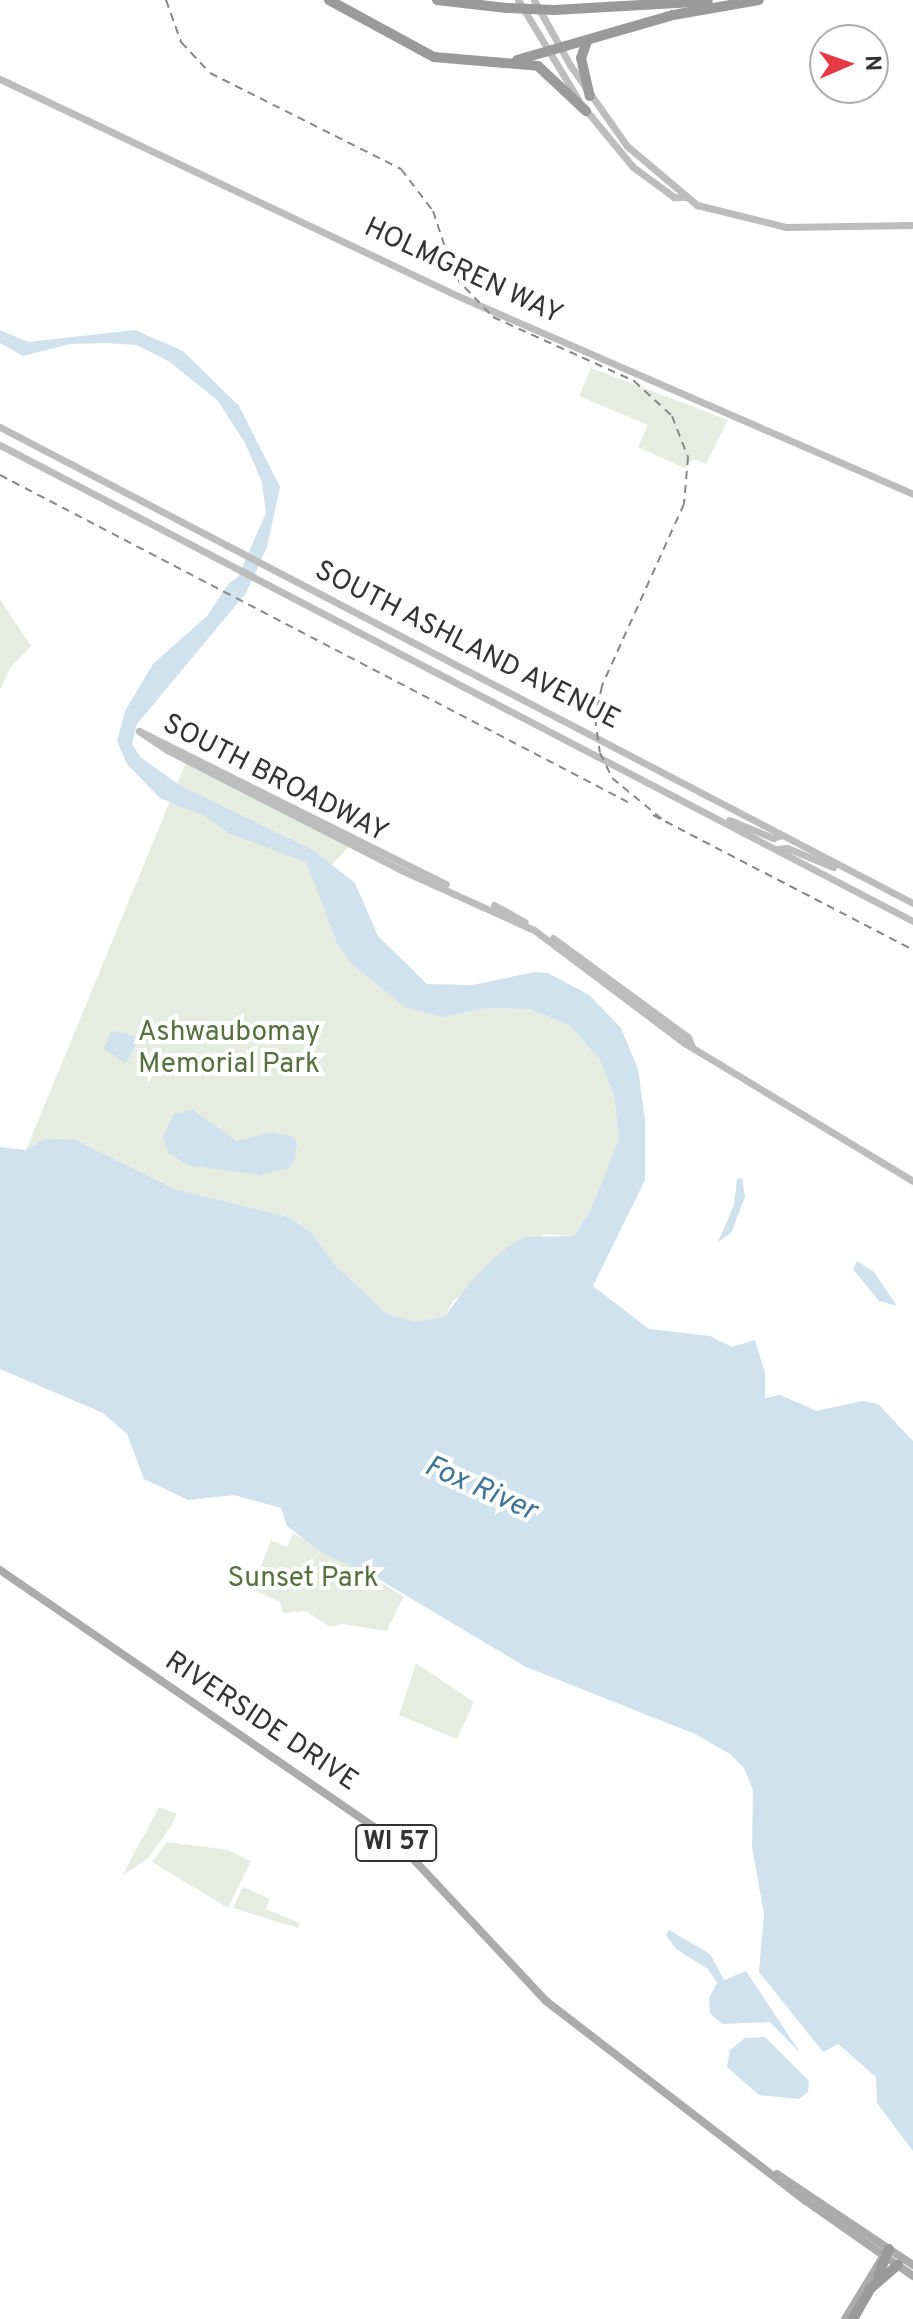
<!DOCTYPE html>
<html>
<head>
<meta charset="utf-8">
<style>
	body { margin:0 }
	#map { position:relative; width:913px; height:2319px; overflow:hidden; background:#fff; font-family:Overpass,sans-serif }
	div>[style] { position:absolute }
	[style*='--x'] { left:calc(var(--x)*1px); top:calc(var(--y)*1px); width:calc(var(--w)*1px); rotate:calc(var(--a)*1deg) }
	.green>* { inset:0; background:#e6ecdf }
	.water>* { inset:0; background:#cfe2ee }
	.secondary>* { height:7px; margin:-3.5px; padding:0 3.5px; transform-origin:3.5px; border-radius:3.5px; background:#bdbdbd }
	.primary>* { height:8px; margin:-4px; padding:0 4px; transform-origin:4px; border-radius:4px; background:#ababab }
	.highway>* { height:10px; margin:-5px; padding:0 5px; transform-origin:5px; border-radius:5px; background:#9a9a9a }
	.rail>* { height:2px; margin-top:-1px; transform-origin:0; background:repeating-linear-gradient(90deg,#888 0 8px,transparent 0 14px) }
	.highway-bridge>* { height:10px; margin:-5px; padding:0 5px; transform-origin:5px; border-radius:5px; background:#9a9a9a }
	span { translate:-50% -50%; white-space:nowrap; text-align:center; line-height:1.15; -webkit-text-stroke:8px #fff; paint-order:stroke }
	.shield-label span { padding:2px 6px; background:#fff; border:2px solid; border-radius:6px; -webkit-text-stroke-width:0 }
	.shield-label { font-size:26px; color:#333; font-weight:700 }
	.street-label { font-size:28px; color:#333 }
	.park-label { font-size:28px; color:#56703f }
	.water-label { font-size:30px; color:#3f7597; font-style:italic }
	.north { position:absolute; left:809px; top:24px; width:80px; height:80px; box-sizing:border-box; background:#fff; border:2px solid #adadad; border-radius:50%; rotate:88deg; font-size:22px; font-weight:700; line-height:32px; text-align:center; color:#333 }
	.north::after { content:''; display:block; margin:auto; width:28px; height:36px; background:#e63946; clip-path:polygon(50% 0,100% 100%,50% 72%,0 100%) }
</style>
</head>
<body>
<div id="map">
	<div class="green">
		<i style="clip-path:polygon(591px 368px,728px 420px,706px 464px,693px 459px,684px 468px,638px 447px,648px 425px,579px 396px)"></i>
		<i style="clip-path:polygon(0 599px,31px 646px,10px 668px,0 690px)"></i>
		<i style="clip-path:polygon(187px 760px,351px 844px,330px 867px,313px 873px,324px 910px,442px 1017px,487px 1008px,529px 1009px,569px 1025px,599px 1058px,614px 1095px,619px 1138px,592px 1207px,574px 1236px,544px 1234px,453px 1301px,445px 1316px,416px 1322px,387px 1314px,334px 1264px,312px 1233px,289px 1217px,175px 1189px,76px 1140px,26px 1150px)"></i>
		<i style="clip-path:polygon(293px 1533px,404px 1596px,387px 1631px,342px 1624px,330px 1627px,306px 1611px,283px 1613px,280px 1602px,252px 1589px,271px 1540px,287px 1547px)"></i>
		<i style="clip-path:polygon(416px 1663px,474px 1702px,457px 1739px,399px 1715px)"></i>
		<i style="clip-path:polygon(159px 1807px,177px 1814px,171px 1826px,148px 1858px,122px 1876px)"></i>
		<i style="clip-path:polygon(167px 1842px,228px 1850px,251px 1861px,228px 1908px,152px 1862px)"></i>
		<i style="clip-path:polygon(243px 1887px,270px 1899px,266px 1909px,300px 1923px,298px 1928px,233px 1908px)"></i>
	</div>
	<div class="water">
		<i style="clip-path:polygon(0 330px,28px 342px,135px 330px,183px 351px,239px 406px,280px 487px,267px 547px,246px 593px,137px 724px,132px 744px,140px 757px,181px 786px,311px 849px,355px 883px,378px 936px,427px 984px,472px 985px,535px 972px,548px 973px,589px 995px,621px 1028px,638px 1069px,645px 1120px,645px 1180px,593px 1286px,649px 1329px,710px 1336px,732px 1347px,755px 1340px,765px 1373px,765px 1398px,780px 1395px,817px 1411px,862px 1401px,878px 1404px,913px 1441px,913px 2151px,877px 2103px,876px 2077px,838px 2044px,823px 2052px,759px 1972px,764px 1914px,752px 1847px,753px 1790px,744px 1768px,730px 1754px,695px 1734px,526px 1667px,380px 1580px,321px 1552px,287px 1526px,281px 1508px,234px 1495px,188px 1500px,144px 1479px,127px 1434px,103px 1413px,0 1369px,0 1147px,26px 1150px,44px 1139px,76px 1140px,175px 1189px,289px 1217px,312px 1233px,334px 1264px,387px 1314px,416px 1322px,445px 1316px,473px 1279px,502px 1251px,524px 1237px,574px 1236px,592px 1207px,619px 1138px,614px 1095px,599px 1058px,569px 1025px,529px 1009px,487px 1008px,442px 1017px,405px 1007px,352px 964px,338px 945px,306px 862px,230px 834px,205px 816px,160px 798px,127px 764px,117px 741px,125px 711px,153px 664px,207px 616px,229px 583px,238px 577px,266px 513px,262px 482px,245px 443px,218px 401px,170px 362px,137px 345px,105px 343px,70px 344px,23px 356px,0 343px)"></i>
		<i style="clip-path:polygon(111px 1031px,140px 1037px,126px 1063px,104px 1049px)"></i>
		<i style="clip-path:polygon(193px 1110px,237px 1141px,272px 1132px,291px 1136px,297px 1142px,295px 1160px,289px 1168px,260px 1175px,188px 1165px,168px 1153px,163px 1137px,174px 1114px)"></i>
		<i style="clip-path:polygon(742px 1178px,745px 1197px,731px 1233px,718px 1242px,734px 1205px,737px 1179px)"></i>
		<i style="clip-path:polygon(857px 1261px,874px 1272px,897px 1306px,879px 1301px,853px 1269px)"></i>
		<i style="clip-path:polygon(669px 1930px,710px 1954px,724px 1980px,746px 1971px,801px 2054px,770px 2022px,722px 2024px,710px 2013px,709px 1998px,717px 1983px,708px 1969px,676px 1949px,666px 1935px)"></i>
		<i style="clip-path:polygon(765px 2037px,809px 2081px,808px 2092px,799px 2099px,759px 2095px,727px 2067px,730px 2050px,745px 2038px)"></i>
	</div>
	<div class="secondary">
		<i style="--x:518;--y:0;--w:116;--a:58.8"></i>
		<i style="--x:534;--y:0;--w:74;--a:61"></i>
		<i style="--x:570;--y:65;--w:99;--a:54.9"></i>
		<i style="--x:627;--y:146;--w:92;--a:40.1"></i>
		<i style="--x:697;--y:205;--w:92;--a:13.9"></i>
		<i style="--x:786;--y:227;--w:127;--a:-0.9"></i>
		<i style="--x:0;--y:79;--w:507;--a:25.35"></i>
		<i style="--x:458;--y:296;--w:496;--a:23.5"></i>
		<i style="--x:585;--y:109;--w:75;--a:50.4"></i>
		<i style="--x:633;--y:167;--w:51;--a:36.2"></i>
		<i style="--x:674;--y:197;--w:12;--a:0"></i>
		<i style="--x:0;--y:427;--w:1030;--a:27.54"></i>
		<i style="--x:0;--y:445;--w:1030;--a:27.54"></i>
		<i style="--x:139;--y:731;--w:34;--a:34"></i>
		<i style="--x:167;--y:750;--w:263;--a:27.1"></i>
		<i style="--x:401;--y:870;--w:146;--a:24.3"></i>
		<i style="--x:534;--y:930;--w:190;--a:36.9"></i>
		<i style="--x:686;--y:1044;--w:265;--a:31.1"></i>
		<i style="--x:139;--y:731;--w:343;--a:26.5"></i>
		<i style="--x:729;--y:820;--w:48;--a:22.2"></i>
		<i style="--x:773;--y:838;--w:9;--a:-18"></i>
		<i style="--x:776;--y:849;--w:11;--a:-5"></i>
		<i style="--x:787;--y:848;--w:50;--a:22.4"></i>
		<i style="--x:494;--y:905;--w:35;--a:29"></i>
		<i style="--x:553;--y:938;--w:167;--a:36.3"></i>
		<i style="--x:688;--y:1037;--w:11;--a:68"></i>
	</div>
	<div class="primary">
		<i style="--x:0;--y:1570;--w:487;--a:34.5"></i>
		<i style="--x:401;--y:1846;--w:212;--a:46.9"></i>
		<i style="--x:546;--y:2001;--w:328;--a:37.6"></i>
		<i style="--x:806;--y:2201;--w:131;--a:35"></i>
		<i style="--x:777;--y:2174;--w:164;--a:33.8"></i>
		<i style="--x:845;--y:2319;--w:79;--a:-58.5"></i>
	</div>
	<div class="highway">
		<i style="--x:329;--y:0;--w:119;--a:28.5"></i>
		<i style="--x:434;--y:57;--w:104;--a:4.9"></i>
		<i style="--x:538;--y:66;--w:66;--a:43.2"></i>
		<i style="--x:437;--y:0;--w:70;--a:6.5"></i>
		<i style="--x:554;--y:10;--w:154;--a:-3.3"></i>
		<i style="--x:587;--y:41;--w:18;--a:109"></i>
		<i style="--x:581;--y:58;--w:39;--a:77"></i>
		<i style="--x:517;--y:60;--w:162;--a:-16.1"></i>
		<i style="--x:673;--y:15;--w:87;--a:-9.9"></i>
		<i style="--x:878;--y:2277;--w:30;--a:-69"></i>
		<i style="--x:853;--y:2319;--w:34;--a:-60"></i>
		<i style="--x:870;--y:2289;--w:37;--a:-41"></i>
	</div>
	<div class="rail">
		<i style="--x:166;--y:0;--w:45;--a:70.3"></i>
		<i style="--x:181;--y:42;--w:42;--a:46.9"></i>
		<i style="--x:210;--y:73;--w:214;--a:26.7"></i>
		<i style="--x:401;--y:169;--w:53;--a:52.7"></i>
		<i style="--x:433;--y:211;--w:70;--a:71.6"></i>
		<i style="--x:455;--y:277;--w:55;--a:46.5"></i>
		<i style="--x:493;--y:317;--w:155;--a:24.4"></i>
		<i style="--x:634;--y:381;--w:52;--a:42.6"></i>
		<i style="--x:672;--y:416;--w:44;--a:68.7"></i>
		<i style="--x:688;--y:457;--w:47;--a:94.9"></i>
		<i style="--x:684;--y:504;--w:200;--a:114.3"></i>
		<i style="--x:602;--y:686;--w:33;--a:102"></i>
		<i style="--x:595;--y:718;--w:35;--a:82"></i>
		<i style="--x:600;--y:753;--w:28;--a:64"></i>
		<i style="--x:612;--y:778;--w:65;--a:39.4"></i>
		<i style="--x:0;--y:475;--w:708;--a:27.51"></i>
		<i style="--x:653;--y:815;--w:293;--a:27.4"></i>
	</div>
	<div class="highway-bridge">
		<i style="--x:507;--y:8;--w:47;--a:2.4"></i>
	</div>
	<div class="shield-label">
		<span style="left:396px;top:1843px">WI 57</span>
	</div>
	<div class="street-label">
		<span style="left:463px;top:272px;rotate:25deg">HOLMGREN WAY</span>
		<span style="left:467px;top:646px;rotate:27deg">SOUTH ASHLAND AVENUE</span>
		<span style="left:275px;top:779px;rotate:27deg">SOUTH BROADWAY</span>
		<span style="left:261px;top:1722px;rotate:34deg">RIVERSIDE DRIVE</span>
	</div>
	<div class="park-label">
		<span style="left:229px;top:1049px">Ashwaubomay<br>Memorial Park</span>
		<span style="left:303px;top:1579px">Sunset Park</span>
	</div>
	<div class="water-label">
		<span style="left:480px;top:1490px;rotate:24deg">Fox River</span>
	</div>
	<div class="north">N</div>
</div>
</body>
</html>
